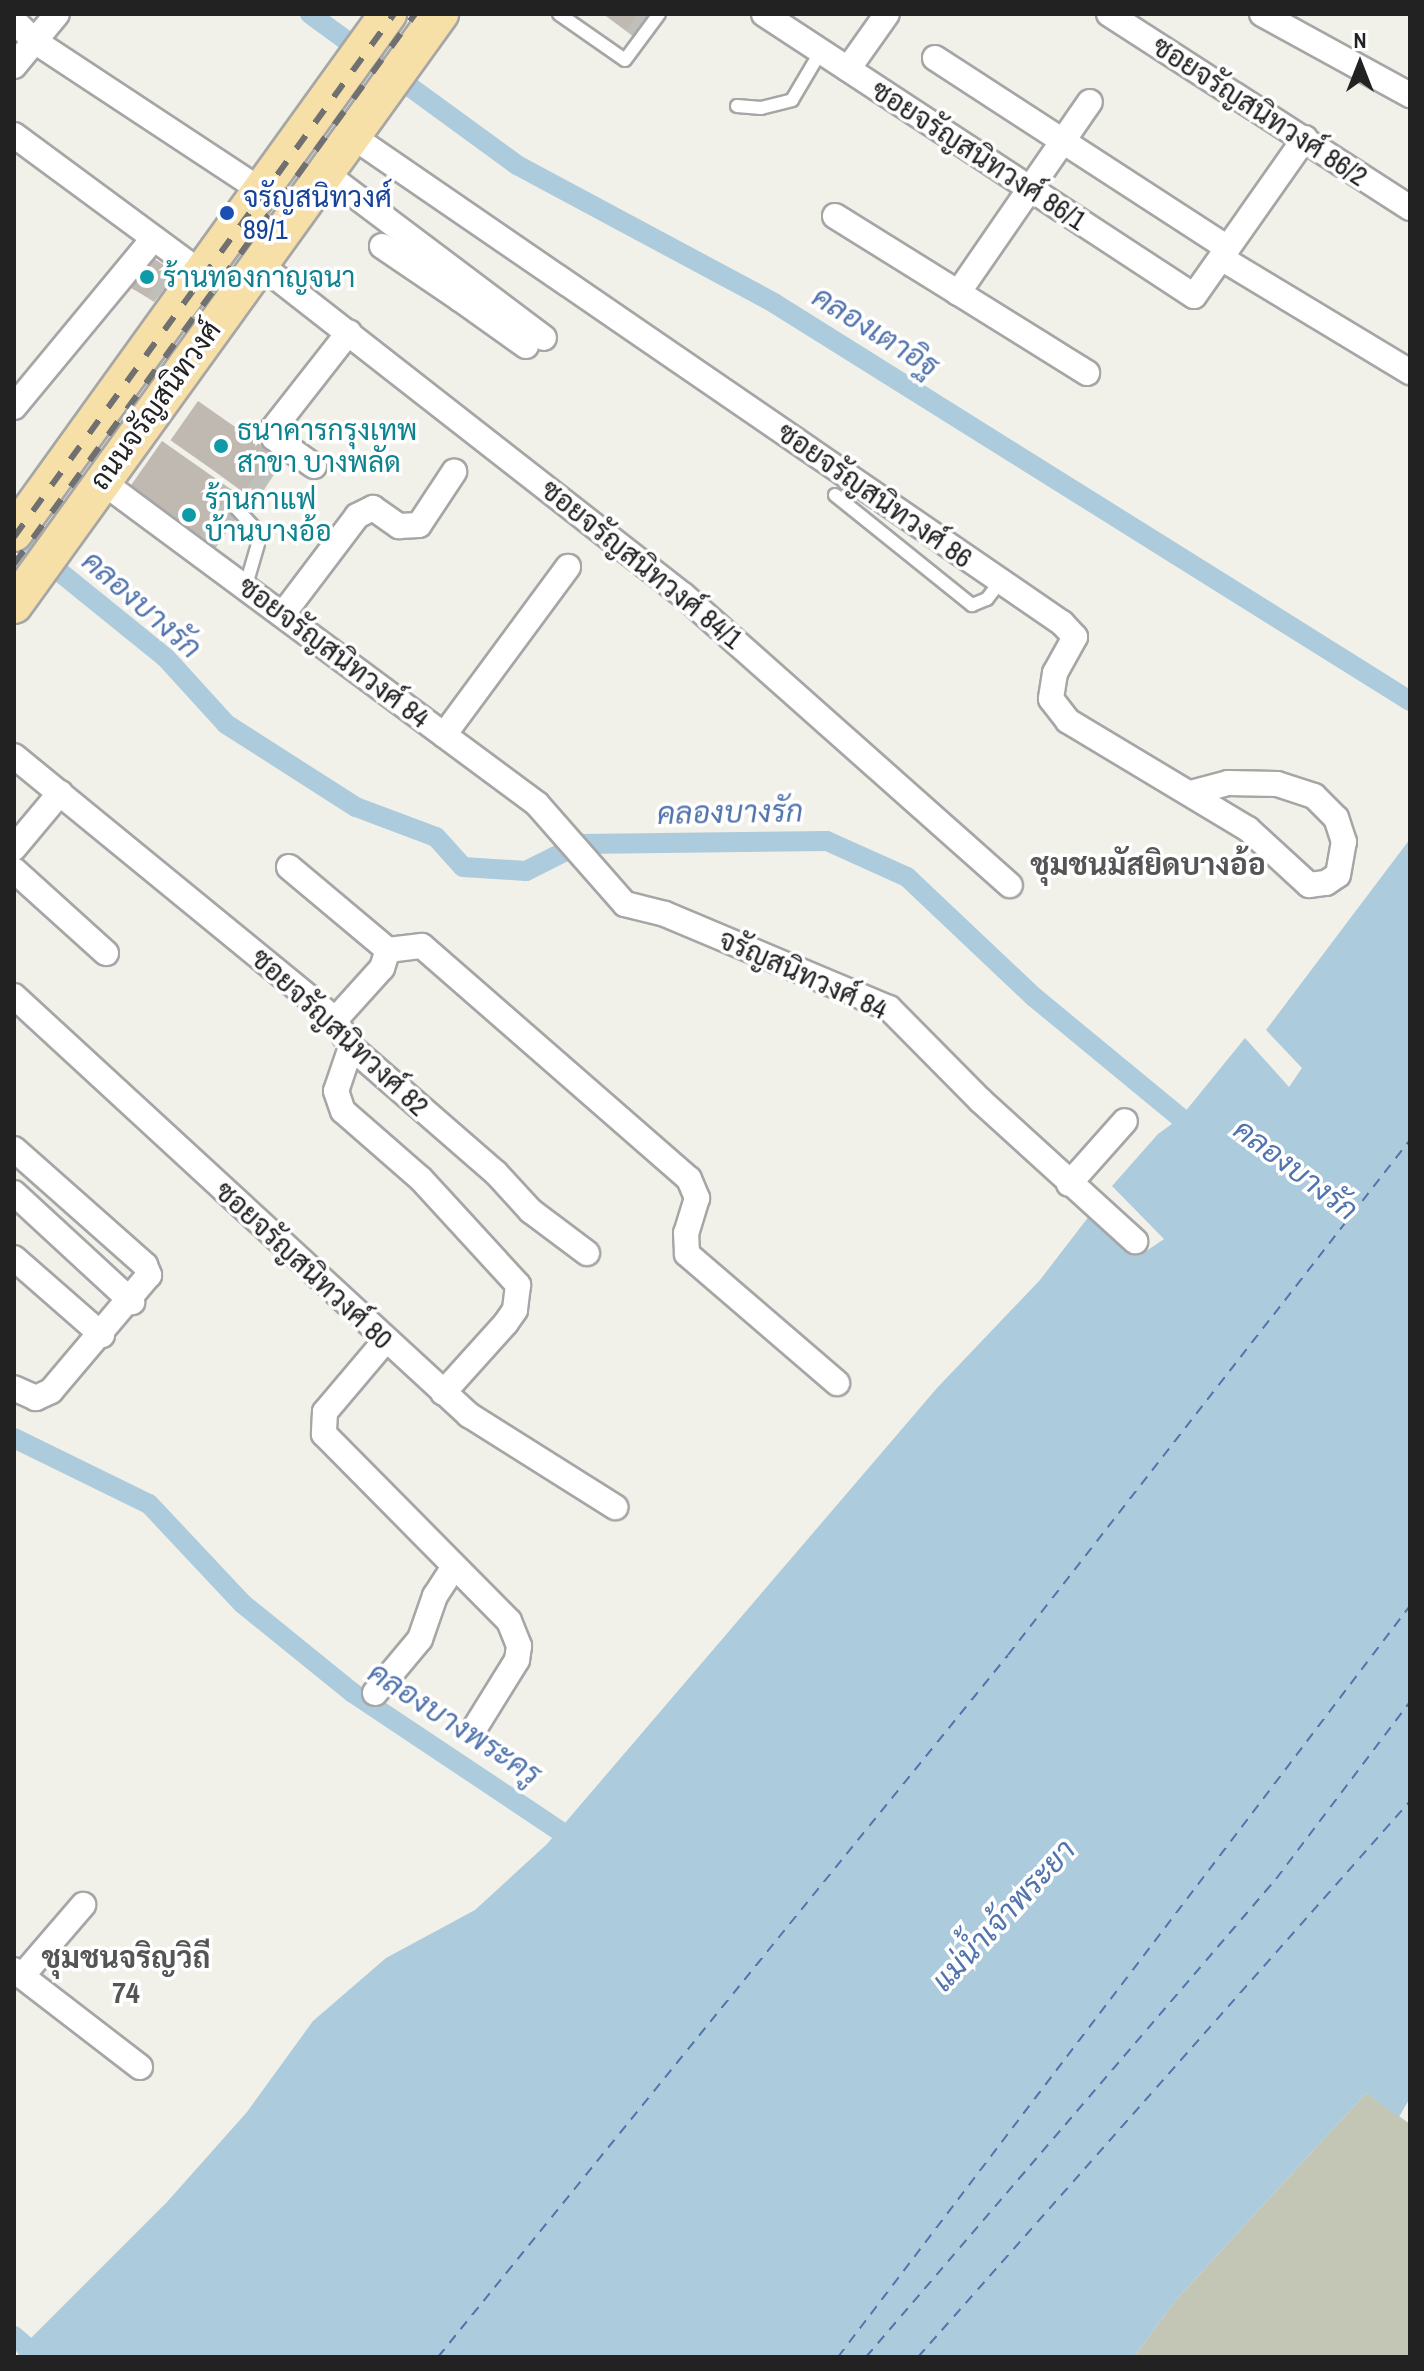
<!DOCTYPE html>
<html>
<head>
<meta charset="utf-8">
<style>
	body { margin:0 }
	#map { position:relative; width:1424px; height:2371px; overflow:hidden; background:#f1f0e9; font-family:"Archivo Narrow",Sarabun,sans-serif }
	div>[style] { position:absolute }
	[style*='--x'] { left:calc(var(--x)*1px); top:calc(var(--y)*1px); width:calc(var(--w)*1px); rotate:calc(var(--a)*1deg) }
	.construction>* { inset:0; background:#c3c6b5 }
	.water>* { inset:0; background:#accbdc }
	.shadow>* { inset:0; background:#0003 }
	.canal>* { height:20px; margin:-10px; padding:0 10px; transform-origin:10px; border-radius:10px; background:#accbdc }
	.ferry>* { height:2px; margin-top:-1px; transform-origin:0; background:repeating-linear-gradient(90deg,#5274ad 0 10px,transparent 0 18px) }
	.building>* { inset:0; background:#bfb9b2; transform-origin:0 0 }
	.roads { filter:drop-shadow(2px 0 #a6a6a6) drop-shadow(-2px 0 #a6a6a6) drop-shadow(0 2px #a6a6a6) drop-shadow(0 -2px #a6a6a6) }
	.lane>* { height:12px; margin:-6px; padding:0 6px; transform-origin:6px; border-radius:6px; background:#fff }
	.street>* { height:24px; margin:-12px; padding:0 12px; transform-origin:12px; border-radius:12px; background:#fff }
	.primary>* { height:36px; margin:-18px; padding:0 18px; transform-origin:18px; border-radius:18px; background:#f7dfa8 }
	.rail>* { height:6px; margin-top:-3px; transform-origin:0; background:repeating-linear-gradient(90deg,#707070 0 16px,transparent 0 32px) }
	.dots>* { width:22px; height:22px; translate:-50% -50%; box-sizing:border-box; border:4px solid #fff; border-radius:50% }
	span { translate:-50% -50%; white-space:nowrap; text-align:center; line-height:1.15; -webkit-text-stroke:7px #fff; paint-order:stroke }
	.street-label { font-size:28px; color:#222 }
	.transit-label { font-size:28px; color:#164399 }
	.left { translate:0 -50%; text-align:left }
	.culture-label { font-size:28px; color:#0d838f }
	.water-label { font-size:30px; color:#5274ad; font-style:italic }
	.neighbourhood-label { font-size:30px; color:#555; font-weight:700 }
	.frame { position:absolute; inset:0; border:16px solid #222; pointer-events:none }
	.north { position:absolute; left:1320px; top:24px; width:80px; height:80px; -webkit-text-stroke:6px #fff; paint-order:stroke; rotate:0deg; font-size:22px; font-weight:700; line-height:32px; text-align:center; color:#222 }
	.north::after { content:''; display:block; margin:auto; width:28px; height:36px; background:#222; clip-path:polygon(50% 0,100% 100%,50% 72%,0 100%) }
</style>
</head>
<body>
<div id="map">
	<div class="construction">
		<i style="clip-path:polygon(1366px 2093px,1410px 2124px,1410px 2357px,1134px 2357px,1175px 2301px)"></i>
	</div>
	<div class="water">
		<i style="clip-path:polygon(1410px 839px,1410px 2098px,1399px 2117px,1366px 2093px,1175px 2301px,1134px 2357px,20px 2357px,17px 2352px,167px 2202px,247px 2112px,313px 2021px,386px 1958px,475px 1910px,547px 1844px,937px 1388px,1040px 1280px,1093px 1211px,1142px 1254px,1164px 1239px,1112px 1186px,1158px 1134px,1180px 1118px,1245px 1038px,1289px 1087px,1302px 1068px,1266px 1030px)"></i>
	</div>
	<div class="shadow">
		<i style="clip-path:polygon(603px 14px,662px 14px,642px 43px)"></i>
		<i style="clip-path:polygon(169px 270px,175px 277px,154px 302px,126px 284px)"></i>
		<i style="clip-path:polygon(173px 440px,270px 453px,281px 464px,256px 502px)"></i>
		<i style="clip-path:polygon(231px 491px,245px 506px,212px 553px,142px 500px)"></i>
	</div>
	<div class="canal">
		<i style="--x:310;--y:14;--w:256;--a:36.1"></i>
		<i style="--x:517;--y:165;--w:292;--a:28.2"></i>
		<i style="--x:774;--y:303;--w:750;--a:32.04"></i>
		<i style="--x:14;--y:535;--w:196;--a:39"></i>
		<i style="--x:166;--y:658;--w:89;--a:47.7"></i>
		<i style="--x:226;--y:724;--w:154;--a:32.6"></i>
		<i style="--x:356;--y:807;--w:85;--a:20.6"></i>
		<i style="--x:436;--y:837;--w:40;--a:48"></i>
		<i style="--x:463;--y:867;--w:63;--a:3.6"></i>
		<i style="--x:526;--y:871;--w:60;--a:-26.6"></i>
		<i style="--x:580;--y:844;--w:247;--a:-0.7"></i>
		<i style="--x:827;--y:841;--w:88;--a:24.2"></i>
		<i style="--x:907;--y:877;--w:175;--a:43.4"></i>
		<i style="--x:1034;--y:997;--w:215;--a:39.5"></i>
		<i style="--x:14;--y:1438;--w:150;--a:26.1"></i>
		<i style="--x:149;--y:1504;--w:137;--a:46.8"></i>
		<i style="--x:243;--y:1604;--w:141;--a:39"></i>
		<i style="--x:353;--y:1693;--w:270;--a:33.7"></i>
		<i style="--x:14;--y:2336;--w:32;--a:41"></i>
	</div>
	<div class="ferry">
		<i style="--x:438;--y:2357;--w:904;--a:-50.92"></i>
		<i style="--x:1008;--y:1655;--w:653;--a:-52.03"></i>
		<i style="--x:838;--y:2357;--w:944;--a:-52.71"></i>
		<i style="--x:866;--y:2357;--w:630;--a:-49.38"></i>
		<i style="--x:1276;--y:1879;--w:222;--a:-52.9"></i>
		<i style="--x:918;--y:2357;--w:742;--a:-48.49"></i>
	</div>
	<div class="building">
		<i style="clip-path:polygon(605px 14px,638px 14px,626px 30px)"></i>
		<i style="clip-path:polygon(150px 256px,170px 269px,147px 297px,124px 284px)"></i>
		<i style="left:198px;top:401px;width:90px;height:48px;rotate:35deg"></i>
		<i style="left:162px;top:441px;width:85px;height:58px;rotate:35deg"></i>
	</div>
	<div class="roads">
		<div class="lane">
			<i style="--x:559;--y:14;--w:80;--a:34.9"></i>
			<i style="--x:625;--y:60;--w:57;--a:-53.5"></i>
			<i style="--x:737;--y:106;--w:24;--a:5"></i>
			<i style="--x:761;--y:108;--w:32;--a:-14"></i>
			<i style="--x:792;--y:100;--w:57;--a:-59.4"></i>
			<i style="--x:835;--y:495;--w:176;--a:38.8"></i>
			<i style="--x:972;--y:605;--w:16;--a:-22"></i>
			<i style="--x:987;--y:599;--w:21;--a:-53"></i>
			<i style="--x:237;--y:509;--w:25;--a:47"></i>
			<i style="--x:254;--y:527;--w:17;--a:77"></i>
			<i style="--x:258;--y:544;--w:43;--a:106.3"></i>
		</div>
		<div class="street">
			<i style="--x:764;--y:14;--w:514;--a:33.26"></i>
			<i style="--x:1194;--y:296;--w:193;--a:-54.9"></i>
			<i style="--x:1109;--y:14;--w:358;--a:32.8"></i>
			<i style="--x:1262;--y:14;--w:169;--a:28.7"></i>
			<i style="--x:14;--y:21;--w:30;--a:44"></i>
			<i style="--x:36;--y:42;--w:267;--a:33.4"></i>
			<i style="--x:935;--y:58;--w:349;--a:33"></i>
			<i style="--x:14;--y:66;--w:67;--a:-50.4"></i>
			<i style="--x:848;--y:69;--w:67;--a:-54.7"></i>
			<i style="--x:14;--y:135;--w:231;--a:36.4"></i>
			<i style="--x:352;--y:136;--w:861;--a:34.45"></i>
			<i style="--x:1062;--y:623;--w:19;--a:47"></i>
			<i style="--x:1075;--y:637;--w:41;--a:119.1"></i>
			<i style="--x:1055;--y:673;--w:26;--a:99"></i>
			<i style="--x:1051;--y:699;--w:28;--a:52"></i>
			<i style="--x:1068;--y:721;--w:210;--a:31"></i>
			<i style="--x:1248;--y:829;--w:83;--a:42.6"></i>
			<i style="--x:1309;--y:885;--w:17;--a:-7"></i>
			<i style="--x:1326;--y:883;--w:14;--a:-34"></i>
			<i style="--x:1338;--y:875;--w:34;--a:-80"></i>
			<i style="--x:1344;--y:842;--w:25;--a:-108"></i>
			<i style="--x:1336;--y:818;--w:31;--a:-135"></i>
			<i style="--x:1314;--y:796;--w:39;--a:-162"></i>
			<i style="--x:1277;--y:784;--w:49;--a:-178.8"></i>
			<i style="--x:1228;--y:783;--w:39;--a:165"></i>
			<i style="--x:325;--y:173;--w:274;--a:37"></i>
			<i style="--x:835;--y:216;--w:297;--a:31.9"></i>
			<i style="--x:382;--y:246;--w:94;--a:34.2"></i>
			<i style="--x:1221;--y:258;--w:221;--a:31.1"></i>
			<i style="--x:258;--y:263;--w:539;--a:38"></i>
			<i style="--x:683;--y:595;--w:437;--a:41.6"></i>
			<i style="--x:470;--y:283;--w:19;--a:122"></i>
			<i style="--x:460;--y:299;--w:81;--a:35.5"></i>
			<i style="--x:958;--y:293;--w:232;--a:-55.4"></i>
			<i style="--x:14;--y:407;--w:219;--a:-50.4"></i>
			<i style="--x:314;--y:466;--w:49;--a:-145"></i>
			<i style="--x:274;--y:438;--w:9;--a:-96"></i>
			<i style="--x:273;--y:429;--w:123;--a:-51.9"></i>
			<i style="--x:100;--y:480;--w:544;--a:36.55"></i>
			<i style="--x:537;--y:804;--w:133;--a:48.7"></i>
			<i style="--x:625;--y:904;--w:41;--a:14"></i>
			<i style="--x:665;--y:914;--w:243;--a:22.8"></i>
			<i style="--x:889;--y:1008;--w:129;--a:45.3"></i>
			<i style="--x:980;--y:1100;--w:210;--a:42.3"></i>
			<i style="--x:283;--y:614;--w:123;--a:-52.9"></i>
			<i style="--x:357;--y:516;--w:18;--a:-27"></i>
			<i style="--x:373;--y:508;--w:32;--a:35"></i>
			<i style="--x:399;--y:526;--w:20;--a:-3"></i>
			<i style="--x:419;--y:525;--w:64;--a:-56.6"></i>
			<i style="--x:444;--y:735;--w:209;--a:-53.6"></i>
			<i style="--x:14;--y:756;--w:382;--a:39.3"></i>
			<i style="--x:310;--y:998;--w:33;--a:41"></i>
			<i style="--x:335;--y:1020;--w:31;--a:59"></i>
			<i style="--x:351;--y:1047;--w:192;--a:41"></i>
			<i style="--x:496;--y:1173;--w:52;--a:47.4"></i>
			<i style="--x:531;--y:1211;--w:70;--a:36.9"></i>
			<i style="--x:14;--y:848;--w:72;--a:-50.1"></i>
			<i style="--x:289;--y:867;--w:129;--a:40"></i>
			<i style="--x:388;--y:950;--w:34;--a:-7"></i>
			<i style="--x:422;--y:946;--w:354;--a:41.1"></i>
			<i style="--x:689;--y:1179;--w:21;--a:67"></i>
			<i style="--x:697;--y:1198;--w:37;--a:107"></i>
			<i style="--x:686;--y:1233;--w:21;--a:87"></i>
			<i style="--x:687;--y:1254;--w:198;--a:40.7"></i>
			<i style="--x:14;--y:870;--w:124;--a:42.1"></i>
			<i style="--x:14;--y:996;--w:619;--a:42.64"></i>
			<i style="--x:469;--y:1415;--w:173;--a:32.2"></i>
			<i style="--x:335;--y:1020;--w:70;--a:-47.9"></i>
			<i style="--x:382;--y:968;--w:19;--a:-72"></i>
			<i style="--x:351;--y:1047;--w:46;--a:108.8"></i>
			<i style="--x:336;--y:1091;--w:21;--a:71"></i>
			<i style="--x:343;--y:1111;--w:103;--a:41.1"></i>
			<i style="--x:421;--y:1179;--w:144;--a:47.5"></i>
			<i style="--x:518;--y:1285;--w:25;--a:97"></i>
			<i style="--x:515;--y:1310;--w:16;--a:125"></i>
			<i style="--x:506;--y:1323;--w:94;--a:132"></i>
			<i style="--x:14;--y:1149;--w:175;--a:41.5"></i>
			<i style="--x:145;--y:1265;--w:11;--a:68"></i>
			<i style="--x:149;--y:1275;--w:152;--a:130.2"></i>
			<i style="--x:51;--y:1391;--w:17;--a:155"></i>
			<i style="--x:36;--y:1398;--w:24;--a:-156"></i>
			<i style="--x:1069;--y:1184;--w:84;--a:-48.4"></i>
			<i style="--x:14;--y:1193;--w:161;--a:42.7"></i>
			<i style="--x:14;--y:1258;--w:117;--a:41.2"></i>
			<i style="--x:385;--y:1341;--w:93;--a:130.2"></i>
			<i style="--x:325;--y:1412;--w:22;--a:93"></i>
			<i style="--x:324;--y:1434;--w:263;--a:45.3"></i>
			<i style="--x:509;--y:1621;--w:27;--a:68"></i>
			<i style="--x:519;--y:1646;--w:14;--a:98"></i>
			<i style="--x:517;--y:1660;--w:78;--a:121.8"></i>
			<i style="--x:375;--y:1693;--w:70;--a:-50.2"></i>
			<i style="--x:420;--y:1639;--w:46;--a:-70.8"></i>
			<i style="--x:435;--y:1596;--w:35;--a:-57"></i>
			<i style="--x:14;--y:1970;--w:159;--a:37.6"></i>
			<i style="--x:22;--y:1976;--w:94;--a:-49.3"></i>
		</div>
		<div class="primary">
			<i style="--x:14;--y:533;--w:640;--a:-54.22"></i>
			<i style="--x:14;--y:605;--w:729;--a:-54.22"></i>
		</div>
	</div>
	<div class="rail">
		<i style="--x:14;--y:537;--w:646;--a:-54"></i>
		<i style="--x:14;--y:564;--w:681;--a:-53.9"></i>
	</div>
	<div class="dots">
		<i style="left:227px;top:213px;background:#1a4fb4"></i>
		<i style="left:147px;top:277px;background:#0f9aa8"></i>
		<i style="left:221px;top:446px;background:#0f9aa8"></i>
		<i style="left:189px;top:515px;background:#0f9aa8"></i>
	</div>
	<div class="street-label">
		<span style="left:1260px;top:111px;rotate:33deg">ซอยจรัญสนิทวงศ์ 86/2</span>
		<span style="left:979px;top:155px;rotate:33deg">ซอยจรัญสนิทวงศ์ 86/1</span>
		<span style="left:155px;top:405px;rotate:-54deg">ถนนจรัญสนิทวงศ์</span>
		<span style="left:875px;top:495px;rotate:35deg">ซอยจรัญสนิทวงศ์ 86</span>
		<span style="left:642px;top:564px;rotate:39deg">ซอยจรัญสนิทวงศ์ 84/1</span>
		<span style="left:334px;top:652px;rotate:37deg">ซอยจรัญสนิทวงศ์ 84</span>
		<span style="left:803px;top:974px;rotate:24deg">จรัญสนิทวงศ์ 84</span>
		<span style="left:340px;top:1032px;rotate:43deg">ซอยจรัญสนิทวงศ์ 82</span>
		<span style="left:304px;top:1265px;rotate:43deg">ซอยจรัญสนิทวงศ์ 80</span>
	</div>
	<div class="transit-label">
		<span class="left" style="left:243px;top:213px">จรัญสนิทวงศ์<br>89/1</span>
	</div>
	<div class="culture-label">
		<span class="left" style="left:163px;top:277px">ร้านทองกาญจนา</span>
		<span class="left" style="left:237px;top:446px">ธนาคารกรุงเทพ<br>สาขา บางพลัด</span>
		<span class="left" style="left:205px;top:515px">ร้านกาแฟ<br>บ้านบางอ้อ</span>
	</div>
	<div class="water-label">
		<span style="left:876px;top:331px;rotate:32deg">คลองเตาอิฐ</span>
		<span style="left:142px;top:604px;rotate:41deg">คลองบางรัก</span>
		<span style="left:730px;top:812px;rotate:-1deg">คลองบางรัก</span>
		<span style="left:1296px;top:1169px;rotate:37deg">คลองบางรัก</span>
		<span style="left:455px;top:1723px;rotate:33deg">คลองบางพระครู</span>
		<span style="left:1003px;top:1915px;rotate:-47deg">แม่น้ำเจ้าพระยา</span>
	</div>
	<div class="neighbourhood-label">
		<span style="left:1148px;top:864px">ชุมชนมัสยิดบางอ้อ</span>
		<span style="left:126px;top:1974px">ชุมชนจริญวิถี<br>74</span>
	</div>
	<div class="frame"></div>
	<div class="north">N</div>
</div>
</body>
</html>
